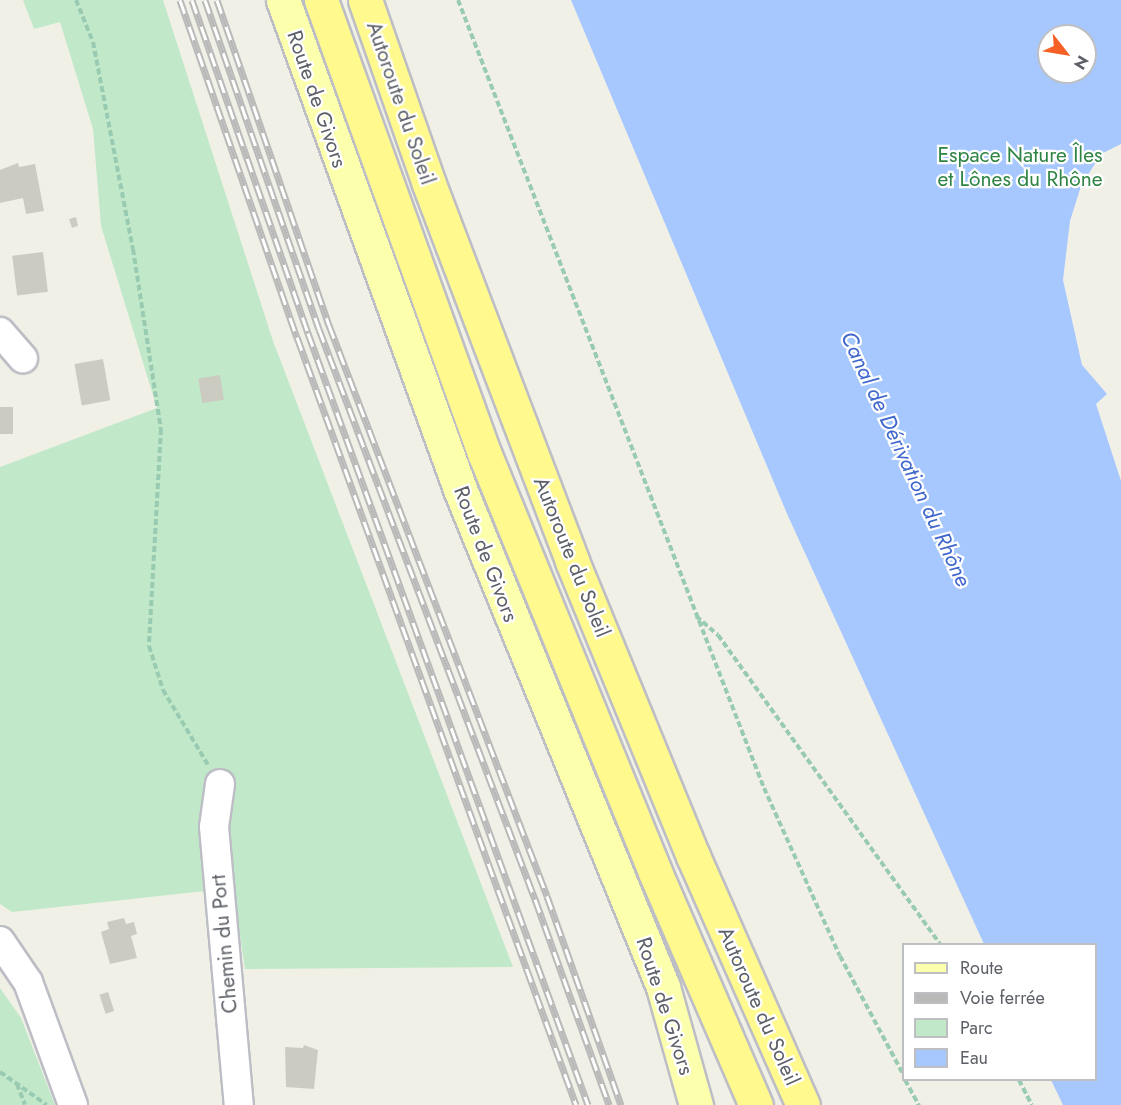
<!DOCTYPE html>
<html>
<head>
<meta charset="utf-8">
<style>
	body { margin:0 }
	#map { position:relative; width:1121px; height:1105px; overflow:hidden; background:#f1f0e6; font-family:Jost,sans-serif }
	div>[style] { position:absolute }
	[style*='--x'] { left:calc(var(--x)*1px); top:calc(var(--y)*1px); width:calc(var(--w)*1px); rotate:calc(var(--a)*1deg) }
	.green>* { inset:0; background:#c1e9c9 }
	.water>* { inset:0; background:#a7c7ff }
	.building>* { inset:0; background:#cccbc2; transform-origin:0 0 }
	.path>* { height:4px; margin-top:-2px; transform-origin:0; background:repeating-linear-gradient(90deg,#99cbb2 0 6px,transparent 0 9px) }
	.roads { filter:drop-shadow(2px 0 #bdbec5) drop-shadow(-2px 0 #bdbec5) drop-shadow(0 2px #bdbec5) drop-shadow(0 -2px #bdbec5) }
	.minor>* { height:28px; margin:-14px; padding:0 14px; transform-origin:14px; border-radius:14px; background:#fff }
	.major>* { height:33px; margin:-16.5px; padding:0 16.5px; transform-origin:16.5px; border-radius:16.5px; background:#fcffac }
	.highway>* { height:33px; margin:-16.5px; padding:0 16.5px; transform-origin:16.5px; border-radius:16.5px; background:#fff98e }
	.rail>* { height:7px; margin-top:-3.5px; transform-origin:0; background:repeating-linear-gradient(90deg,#fff 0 14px,#b9b9ba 0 28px); box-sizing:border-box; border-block:2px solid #b9b9ba }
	span { translate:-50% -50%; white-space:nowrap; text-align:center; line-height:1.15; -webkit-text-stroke:4.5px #fff; paint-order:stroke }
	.street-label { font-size:21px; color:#5d6067 }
	.park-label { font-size:21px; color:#2f8444 }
	.water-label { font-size:22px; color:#4068cc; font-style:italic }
	.legend { position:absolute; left:902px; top:943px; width:195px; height:138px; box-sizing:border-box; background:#fff; border:2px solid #bebfc2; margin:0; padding:8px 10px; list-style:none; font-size:18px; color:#5d6067 }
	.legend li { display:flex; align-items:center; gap:12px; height:30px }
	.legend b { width:30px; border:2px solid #bebfc2 }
	.north { position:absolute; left:1037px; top:24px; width:60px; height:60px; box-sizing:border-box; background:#fff; border:2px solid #bebfc2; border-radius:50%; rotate:121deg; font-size:16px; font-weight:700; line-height:24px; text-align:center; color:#5d6067 }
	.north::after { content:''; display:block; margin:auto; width:21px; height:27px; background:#f56127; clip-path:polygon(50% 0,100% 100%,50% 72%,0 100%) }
</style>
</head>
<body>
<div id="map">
	<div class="green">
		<i style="clip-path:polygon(23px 0,163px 0,273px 341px,513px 967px,245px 969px,233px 888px,12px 912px,0 904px,0 467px,157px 408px,101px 226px,93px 129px,60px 22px,34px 29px)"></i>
		<i style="clip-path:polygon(0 988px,21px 1018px,55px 1105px,0 1105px)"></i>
	</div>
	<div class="water">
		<i style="clip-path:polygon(evenodd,571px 0,1121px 0,1121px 144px,1101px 154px,1081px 186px,1070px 221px,1063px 280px,1082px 365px,1107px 394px,1096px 404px,1121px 481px,1121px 1105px,1063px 1105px,1051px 1080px,1096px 1080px,1096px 944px,984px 944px,788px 516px,571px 0,1049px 36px,1085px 36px,1085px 72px,1049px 72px,1049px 36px)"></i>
	</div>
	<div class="building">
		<i style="clip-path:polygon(18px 163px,19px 167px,35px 164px,44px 211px,26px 214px,23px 198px,0 203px,0 170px)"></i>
		<i style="clip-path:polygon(76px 217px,78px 226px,72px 228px,69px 219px)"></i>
		<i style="left:43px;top:252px;width:40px;height:31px;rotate:83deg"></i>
		<i style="left:103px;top:359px;width:42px;height:29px;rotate:80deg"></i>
		<i style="left:220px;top:375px;width:25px;height:22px;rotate:81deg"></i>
		<i style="left:0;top:407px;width:13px;height:27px"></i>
		<i style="clip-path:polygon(124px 918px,126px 924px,134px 922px,137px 934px,131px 936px,137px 958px,110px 964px,101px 932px,109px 929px,107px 922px)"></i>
		<i style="left:108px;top:992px;width:20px;height:9px;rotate:72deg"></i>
		<i style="clip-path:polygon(304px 1045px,318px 1050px,314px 1089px,286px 1087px,285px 1047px,303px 1048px)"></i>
	</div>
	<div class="path">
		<i style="--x:76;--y:0;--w:45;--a:68"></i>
		<i style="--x:93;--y:42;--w:211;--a:79.1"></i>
		<i style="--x:133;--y:249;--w:182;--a:81.2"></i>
		<i style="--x:161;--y:429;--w:217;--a:93.2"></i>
		<i style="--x:149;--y:646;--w:46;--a:72.3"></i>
		<i style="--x:163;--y:690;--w:87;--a:59"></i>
		<i style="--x:458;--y:0;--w:845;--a:68.78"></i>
		<i style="--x:764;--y:788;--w:184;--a:65.7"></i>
		<i style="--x:840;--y:956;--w:136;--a:61.9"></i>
		<i style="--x:696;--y:616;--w:29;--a:41"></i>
		<i style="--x:718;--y:635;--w:380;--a:54.3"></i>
		<i style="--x:0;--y:1072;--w:57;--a:35.1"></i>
		<i style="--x:905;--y:1080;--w:29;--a:61"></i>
		<i style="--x:1019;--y:1080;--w:28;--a:63"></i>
		<i style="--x:17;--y:1084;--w:22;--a:69"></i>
	</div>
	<div class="roads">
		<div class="minor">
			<i style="--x:0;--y:332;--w:35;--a:49"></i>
			<i style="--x:220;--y:784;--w:43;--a:97.9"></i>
			<i style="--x:214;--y:827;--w:279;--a:84.9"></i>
			<i style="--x:0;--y:941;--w:50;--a:55.7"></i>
			<i style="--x:28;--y:982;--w:131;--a:69.9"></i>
		</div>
		<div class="major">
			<i style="--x:283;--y:0;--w:520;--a:70.1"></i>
			<i style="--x:460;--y:489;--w:538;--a:67.82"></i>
			<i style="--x:663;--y:987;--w:123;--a:74.4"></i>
		</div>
		<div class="highway">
			<i style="--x:321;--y:0;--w:484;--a:70.2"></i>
			<i style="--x:485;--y:455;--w:450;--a:67.8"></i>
			<i style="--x:655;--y:872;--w:254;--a:66.6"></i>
			<i style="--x:365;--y:0;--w:195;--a:70.8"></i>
			<i style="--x:429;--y:184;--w:403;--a:69.2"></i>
			<i style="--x:572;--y:561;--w:319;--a:67.7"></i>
			<i style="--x:693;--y:856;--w:272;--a:66.2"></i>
		</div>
	</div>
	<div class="rail">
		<i style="--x:180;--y:0;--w:357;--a:70.9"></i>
		<i style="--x:297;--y:337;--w:817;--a:70.03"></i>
		<i style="--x:192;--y:0;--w:353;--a:70.8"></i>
		<i style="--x:308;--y:333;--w:821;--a:70.06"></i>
		<i style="--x:205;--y:0;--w:348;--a:70.9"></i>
		<i style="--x:319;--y:329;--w:610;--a:69.25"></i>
		<i style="--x:535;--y:899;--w:219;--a:70.2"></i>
		<i style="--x:217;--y:0;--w:344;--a:71"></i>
		<i style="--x:329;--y:325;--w:611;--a:69.1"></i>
		<i style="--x:547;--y:896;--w:222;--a:70.5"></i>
	</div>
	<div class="street-label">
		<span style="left:317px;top:99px;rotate:71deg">Route de Givors</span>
		<span style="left:401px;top:103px;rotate:71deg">Autoroute du Soleil</span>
		<span style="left:486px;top:554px;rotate:69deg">Route de Givors</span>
		<span style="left:572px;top:557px;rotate:68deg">Autoroute du Soleil</span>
		<span style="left:224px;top:944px;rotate:-95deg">Chemin du Port</span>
		<span style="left:665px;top:1006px;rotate:72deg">Route de Givors</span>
		<span style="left:759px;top:1006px;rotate:66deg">Autoroute du Soleil</span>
	</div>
	<div class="park-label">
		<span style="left:1020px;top:167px">Espace Nature Îles<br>et Lônes du Rhône</span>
	</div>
	<div class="water-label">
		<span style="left:906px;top:459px;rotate:65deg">Canal de Dérivation du Rhône</span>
	</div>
	<ul class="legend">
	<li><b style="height:8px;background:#fcffac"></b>Route</li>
	<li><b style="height:8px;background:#b9b9ba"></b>Voie ferrée</li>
	<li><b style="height:16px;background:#c1e9c9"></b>Parc</li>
	<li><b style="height:16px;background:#a7c7ff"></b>Eau</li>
	</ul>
	<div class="north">N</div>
</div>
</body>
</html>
